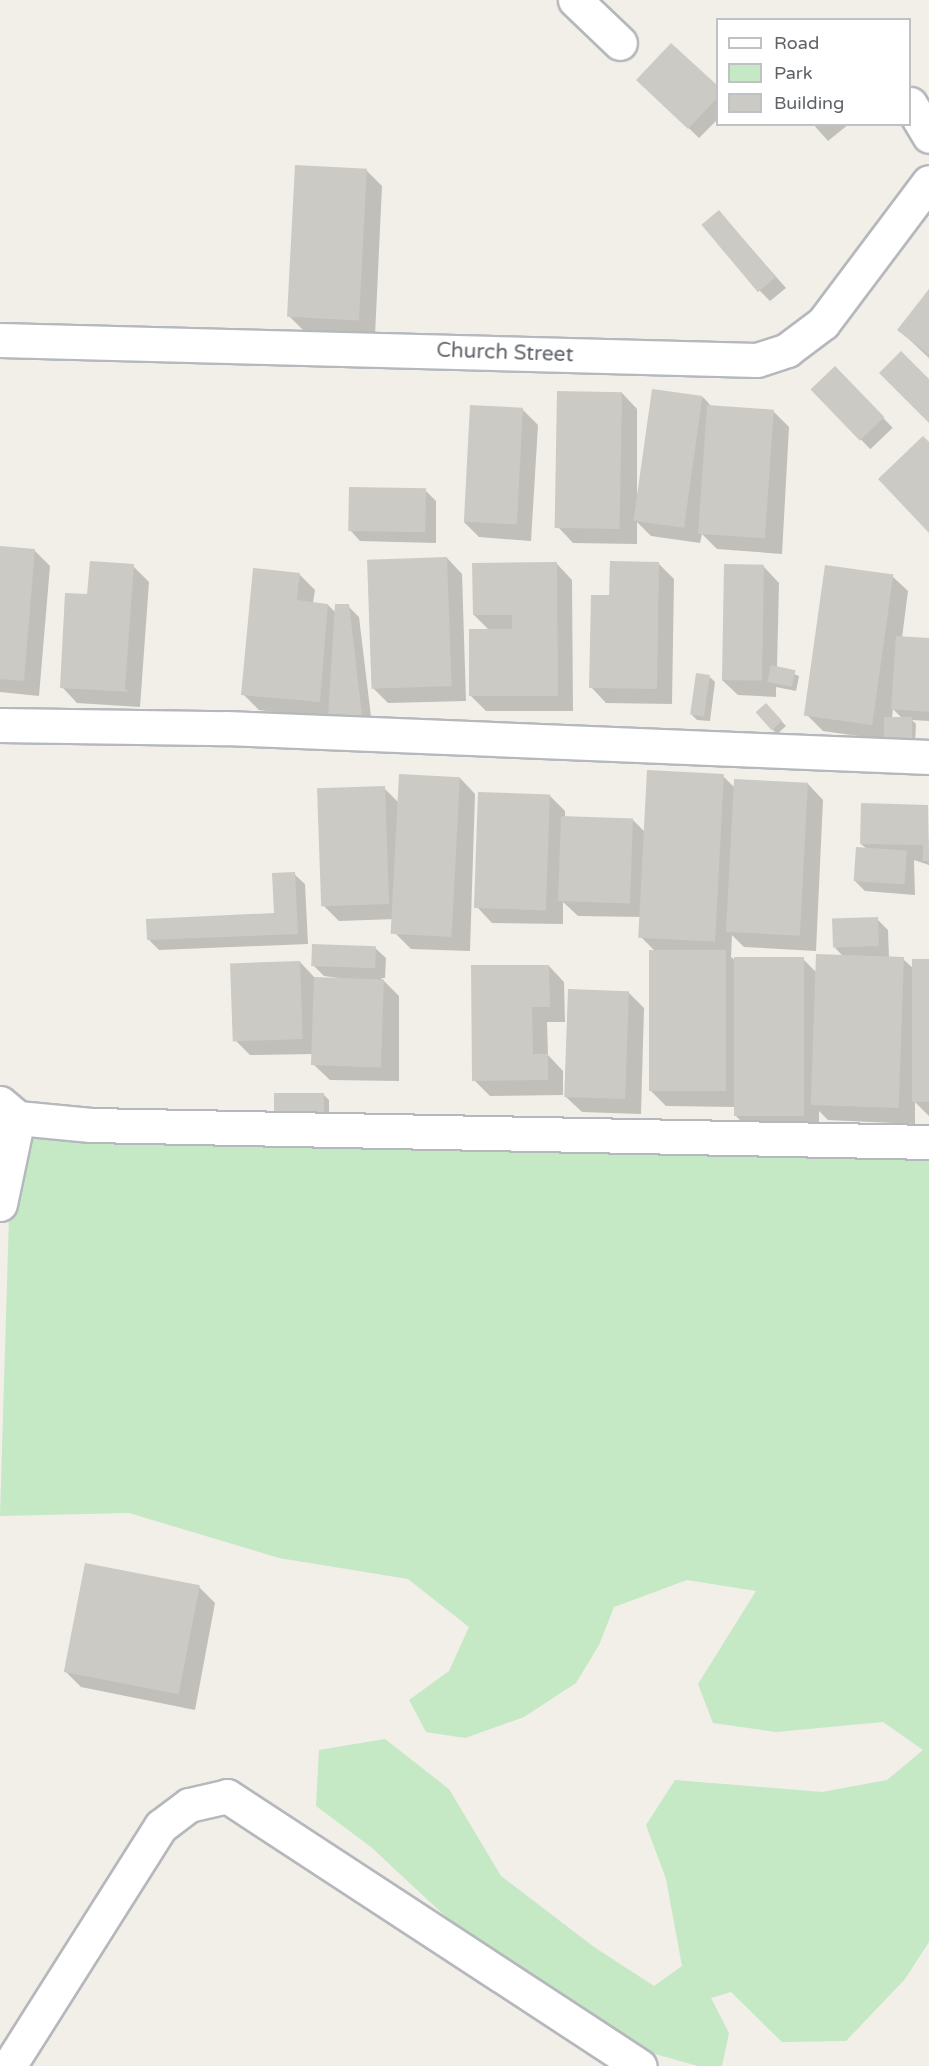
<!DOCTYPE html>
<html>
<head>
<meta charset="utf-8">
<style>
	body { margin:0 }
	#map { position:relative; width:929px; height:2066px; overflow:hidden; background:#f1efe8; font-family:"Varela Round",sans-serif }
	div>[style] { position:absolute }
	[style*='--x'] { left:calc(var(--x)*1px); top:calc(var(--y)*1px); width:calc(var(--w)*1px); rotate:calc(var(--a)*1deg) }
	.green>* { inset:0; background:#c5e8c5 }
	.shadow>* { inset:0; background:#0003; transform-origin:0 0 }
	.building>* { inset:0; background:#cccac5; transform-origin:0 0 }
	.roads { filter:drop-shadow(2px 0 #b5b8bc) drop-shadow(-2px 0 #b5b8bc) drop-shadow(0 2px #b5b8bc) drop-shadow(0 -2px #b5b8bc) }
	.minor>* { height:33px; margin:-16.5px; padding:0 16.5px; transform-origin:16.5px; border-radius:16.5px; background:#fff }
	span { translate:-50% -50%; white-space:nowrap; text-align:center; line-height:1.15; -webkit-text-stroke:5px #fff; paint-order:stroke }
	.street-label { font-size:21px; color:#5f6368 }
	.legend { position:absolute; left:716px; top:18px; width:195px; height:108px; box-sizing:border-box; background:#fff; border:2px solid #bfc1c3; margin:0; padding:8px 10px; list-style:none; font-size:18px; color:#5f6368 }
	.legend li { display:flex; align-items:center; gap:12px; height:30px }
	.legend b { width:30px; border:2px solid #bfc1c3 }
</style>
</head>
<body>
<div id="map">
	<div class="green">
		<i style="clip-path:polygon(32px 1124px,929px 1143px,929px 1942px,905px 1979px,846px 2041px,782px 2042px,731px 1992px,711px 1998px,729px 2033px,722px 2066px,698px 2066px,644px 2051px,505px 1972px,371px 1847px,316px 1806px,319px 1750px,385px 1739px,449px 1789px,501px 1876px,594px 1947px,654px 1986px,682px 1966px,666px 1879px,646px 1825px,675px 1780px,822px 1792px,887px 1780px,923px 1750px,883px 1722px,776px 1732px,713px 1723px,698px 1684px,756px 1591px,687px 1580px,614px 1607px,599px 1645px,576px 1683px,524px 1717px,465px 1738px,426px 1732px,409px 1700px,449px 1671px,469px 1627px,408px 1579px,279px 1558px,129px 1513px,0 1516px,10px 1183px)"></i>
	</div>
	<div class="shadow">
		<i style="clip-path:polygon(718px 88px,718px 119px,699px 138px,649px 90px)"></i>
		<i style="clip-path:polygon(813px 124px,849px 124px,828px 141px)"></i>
		<i style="clip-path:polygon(366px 170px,382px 186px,375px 336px,305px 332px,289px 316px)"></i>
		<i style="clip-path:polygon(729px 223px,786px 288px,770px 301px,760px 291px)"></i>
		<i style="clip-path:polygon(929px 292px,929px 358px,899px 330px)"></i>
		<i style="left:835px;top:368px;width:83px;height:31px;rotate:46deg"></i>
		<i style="clip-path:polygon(622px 393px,637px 409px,637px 494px,703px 397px,712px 407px,773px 411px,789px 427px,782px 554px,717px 549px,702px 534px,700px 543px,651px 536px,637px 522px,637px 544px,573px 543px,558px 527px)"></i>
		<i style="clip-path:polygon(522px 409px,538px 425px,531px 541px,479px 537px,464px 522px)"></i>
		<i style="clip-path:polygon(425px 490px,436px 501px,436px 543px,360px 541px,350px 530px)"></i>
		<i style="clip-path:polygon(0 548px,35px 551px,50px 566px,39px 696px,0 692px)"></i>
		<i style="clip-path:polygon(447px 558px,462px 574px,466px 701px,388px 703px,372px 687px)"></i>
		<i style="clip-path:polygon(557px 564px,572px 580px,573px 711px,486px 711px,470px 695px,490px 631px,474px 615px)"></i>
		<i style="clip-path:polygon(659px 564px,674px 579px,672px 704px,606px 703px,591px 687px)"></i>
		<i style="clip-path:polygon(133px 566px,149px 582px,140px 707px,77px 703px,62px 687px,89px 596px)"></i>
		<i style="clip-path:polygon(764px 567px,779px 583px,777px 668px,799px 676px,796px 691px,776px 687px,776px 697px,738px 695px,722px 680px)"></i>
		<i style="clip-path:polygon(299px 574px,315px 590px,313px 603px,328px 605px,336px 613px,348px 606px,359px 617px,372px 725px,259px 710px,243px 694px)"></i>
		<i style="clip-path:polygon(evenodd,892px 576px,908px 591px,902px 638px,929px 640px,929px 721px,912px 720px,916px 724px,915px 744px,823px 731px,807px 715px,892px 576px,893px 709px,903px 719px,892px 718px,893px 709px)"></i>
		<i style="clip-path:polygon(710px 677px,715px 682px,710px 721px,697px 720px,692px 715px)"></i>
		<i style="clip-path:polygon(771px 710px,786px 726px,777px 734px,772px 729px)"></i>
		<i style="clip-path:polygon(723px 776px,735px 788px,808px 784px,823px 800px,816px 951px,744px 947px,732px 935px,731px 957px,736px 961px,803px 959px,817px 973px,843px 956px,835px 948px,877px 919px,888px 930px,889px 958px,903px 959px,914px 969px,929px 961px,929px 1116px,915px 1102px,915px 1124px,828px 1120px,819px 1111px,819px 1131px,751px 1131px,736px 1116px,736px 1107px,666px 1106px,651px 1091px,655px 951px,641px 937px,642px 917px,578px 916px,563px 902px,563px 924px,492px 923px,477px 907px,549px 795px,565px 811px,565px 818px,632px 819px,646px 833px)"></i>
		<i style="clip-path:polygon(460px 778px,475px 794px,470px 951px,411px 949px,395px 933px,396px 919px,339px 921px,324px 906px,384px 788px,399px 803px)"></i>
		<i style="clip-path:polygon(927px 806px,929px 865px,914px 860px,915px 895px,865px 891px,855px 881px,867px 849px,861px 844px)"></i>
		<i style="clip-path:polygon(294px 874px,305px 884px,308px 944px,159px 950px,148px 939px,275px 915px)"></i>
		<i style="clip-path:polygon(375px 948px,386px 958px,385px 978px,381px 978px,399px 996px,399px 1081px,330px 1080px,314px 1065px,314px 1054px,250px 1055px,234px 1039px,300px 962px,315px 978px,345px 979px,324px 976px,313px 965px)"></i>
		<i style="clip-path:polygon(549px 966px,564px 982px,565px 1022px,547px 1022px,548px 1055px,563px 1071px,563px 1095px,490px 1096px,474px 1080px)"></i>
		<i style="clip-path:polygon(628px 992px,644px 1008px,641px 1114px,582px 1112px,566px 1097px)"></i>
		<i style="clip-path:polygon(324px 1095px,329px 1100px,329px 1119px,281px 1119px)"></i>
		<i style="clip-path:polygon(199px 1587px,215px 1603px,195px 1710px,81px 1687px,66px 1672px)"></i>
	</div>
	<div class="building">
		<i style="clip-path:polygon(671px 43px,718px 86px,718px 97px,688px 129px,636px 80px)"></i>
		<i style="left:295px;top:165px;width:72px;height:152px;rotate:3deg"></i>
		<i style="left:719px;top:210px;width:88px;height:23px;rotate:50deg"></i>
		<i style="clip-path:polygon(929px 289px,929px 355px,897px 330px)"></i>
		<i style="clip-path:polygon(901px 351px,929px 379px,929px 423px,879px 373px)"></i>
		<i style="left:835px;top:366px;width:71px;height:34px;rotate:46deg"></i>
		<i style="left:652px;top:389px;width:51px;height:133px;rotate:8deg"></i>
		<i style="left:557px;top:391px;width:65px;height:137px;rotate:1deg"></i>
		<i style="left:470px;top:405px;width:53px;height:117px;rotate:3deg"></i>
		<i style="left:707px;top:405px;width:67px;height:129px;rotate:4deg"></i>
		<i style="clip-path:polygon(923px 436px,929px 442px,929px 533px,878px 479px)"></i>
		<i style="left:349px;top:487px;width:77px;height:44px;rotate:1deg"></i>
		<i style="clip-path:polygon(0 546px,35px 549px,24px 681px,0 679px)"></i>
		<i style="left:447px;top:557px;width:129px;height:80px;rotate:88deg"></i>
		<i style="clip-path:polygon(90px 561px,134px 564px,125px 689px,130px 692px,60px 688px,65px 593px,87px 594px)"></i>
		<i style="clip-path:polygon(610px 561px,659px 562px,657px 689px,589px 688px,591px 595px,609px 595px)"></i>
		<i style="clip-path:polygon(557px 562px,558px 696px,469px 696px,469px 629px,512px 629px,512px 615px,473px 615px,472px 563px)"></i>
		<i style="left:724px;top:564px;width:40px;height:116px;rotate:1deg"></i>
		<i style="left:825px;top:565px;width:69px;height:152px;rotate:8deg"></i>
		<i style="clip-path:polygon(253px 568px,300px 573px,297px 600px,328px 604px,320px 702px,241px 695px)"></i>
		<i style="clip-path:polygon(335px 604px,349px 604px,362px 715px,328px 716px)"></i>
		<i style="clip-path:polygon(896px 636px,929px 638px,929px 712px,891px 709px)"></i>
		<i style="left:771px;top:665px;width:25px;height:17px;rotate:12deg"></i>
		<i style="left:696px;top:673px;width:14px;height:42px;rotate:8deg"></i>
		<i style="left:766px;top:703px;width:24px;height:14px;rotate:48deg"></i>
		<i style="left:884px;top:717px;width:28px;height:22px"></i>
		<i style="left:647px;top:770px;width:77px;height:168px;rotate:3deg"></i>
		<i style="left:399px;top:774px;width:61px;height:160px;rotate:3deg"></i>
		<i style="left:734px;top:779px;width:74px;height:153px;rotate:3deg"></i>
		<i style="left:385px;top:786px;width:118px;height:68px;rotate:88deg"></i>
		<i style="left:478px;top:792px;width:72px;height:116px;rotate:2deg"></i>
		<i style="clip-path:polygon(861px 803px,928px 805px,929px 861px,923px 861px,923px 845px,860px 844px)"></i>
		<i style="left:561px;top:816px;width:72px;height:85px;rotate:2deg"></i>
		<i style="left:856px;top:847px;width:51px;height:34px;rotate:4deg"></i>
		<i style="clip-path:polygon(295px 872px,298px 934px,147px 940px,146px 919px,274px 913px,272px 873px)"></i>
		<i style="left:878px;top:917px;width:29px;height:46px;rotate:88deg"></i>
		<i style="left:312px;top:944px;width:64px;height:22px;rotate:2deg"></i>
		<i style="left:649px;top:950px;width:77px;height:141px"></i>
		<i style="left:816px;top:954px;width:88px;height:151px;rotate:2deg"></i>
		<i style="left:734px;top:957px;width:70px;height:159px"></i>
		<i style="left:912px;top:959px;width:17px;height:143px"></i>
		<i style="left:300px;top:961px;width:78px;height:70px;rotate:88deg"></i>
		<i style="clip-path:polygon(471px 965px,549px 965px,550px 1007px,532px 1007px,533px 1054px,548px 1054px,548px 1080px,472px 1081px)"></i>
		<i style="left:314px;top:977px;width:70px;height:88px;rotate:2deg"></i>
		<i style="left:568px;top:989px;width:61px;height:108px;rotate:2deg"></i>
		<i style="left:324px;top:1093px;width:22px;height:50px;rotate:90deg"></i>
		<i style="left:85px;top:1563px;width:117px;height:111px;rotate:11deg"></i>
	</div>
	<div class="roads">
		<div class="minor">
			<i style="--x:575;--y:0;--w:62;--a:43.7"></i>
			<i style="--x:910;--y:104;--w:37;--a:59"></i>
			<i style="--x:0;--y:340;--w:757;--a:1.51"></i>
			<i style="--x:757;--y:360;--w:32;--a:-18"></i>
			<i style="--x:787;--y:350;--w:45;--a:-36.9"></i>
			<i style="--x:823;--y:323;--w:176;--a:-53.1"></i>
			<i style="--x:0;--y:725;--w:226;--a:0.8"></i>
			<i style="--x:226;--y:728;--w:704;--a:2.36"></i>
			<i style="--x:0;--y:1103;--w:23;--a:40"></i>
			<i style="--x:18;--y:1118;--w:73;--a:5.5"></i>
			<i style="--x:91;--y:1125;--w:838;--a:1.16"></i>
			<i style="--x:0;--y:1204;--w:88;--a:-78.2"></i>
			<i style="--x:9;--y:2066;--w:284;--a:-57.7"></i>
			<i style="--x:161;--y:1826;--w:35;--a:-37"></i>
			<i style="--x:189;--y:1805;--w:39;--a:-13"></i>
			<i style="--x:227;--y:1796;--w:493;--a:33.2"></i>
		</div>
	</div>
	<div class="street-label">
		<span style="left:505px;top:353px;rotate:2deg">Church Street</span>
	</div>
	<ul class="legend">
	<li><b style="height:8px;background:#fff"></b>Road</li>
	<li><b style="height:16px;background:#c5e8c5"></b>Park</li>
	<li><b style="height:16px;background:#cccac5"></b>Building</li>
	</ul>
</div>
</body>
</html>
